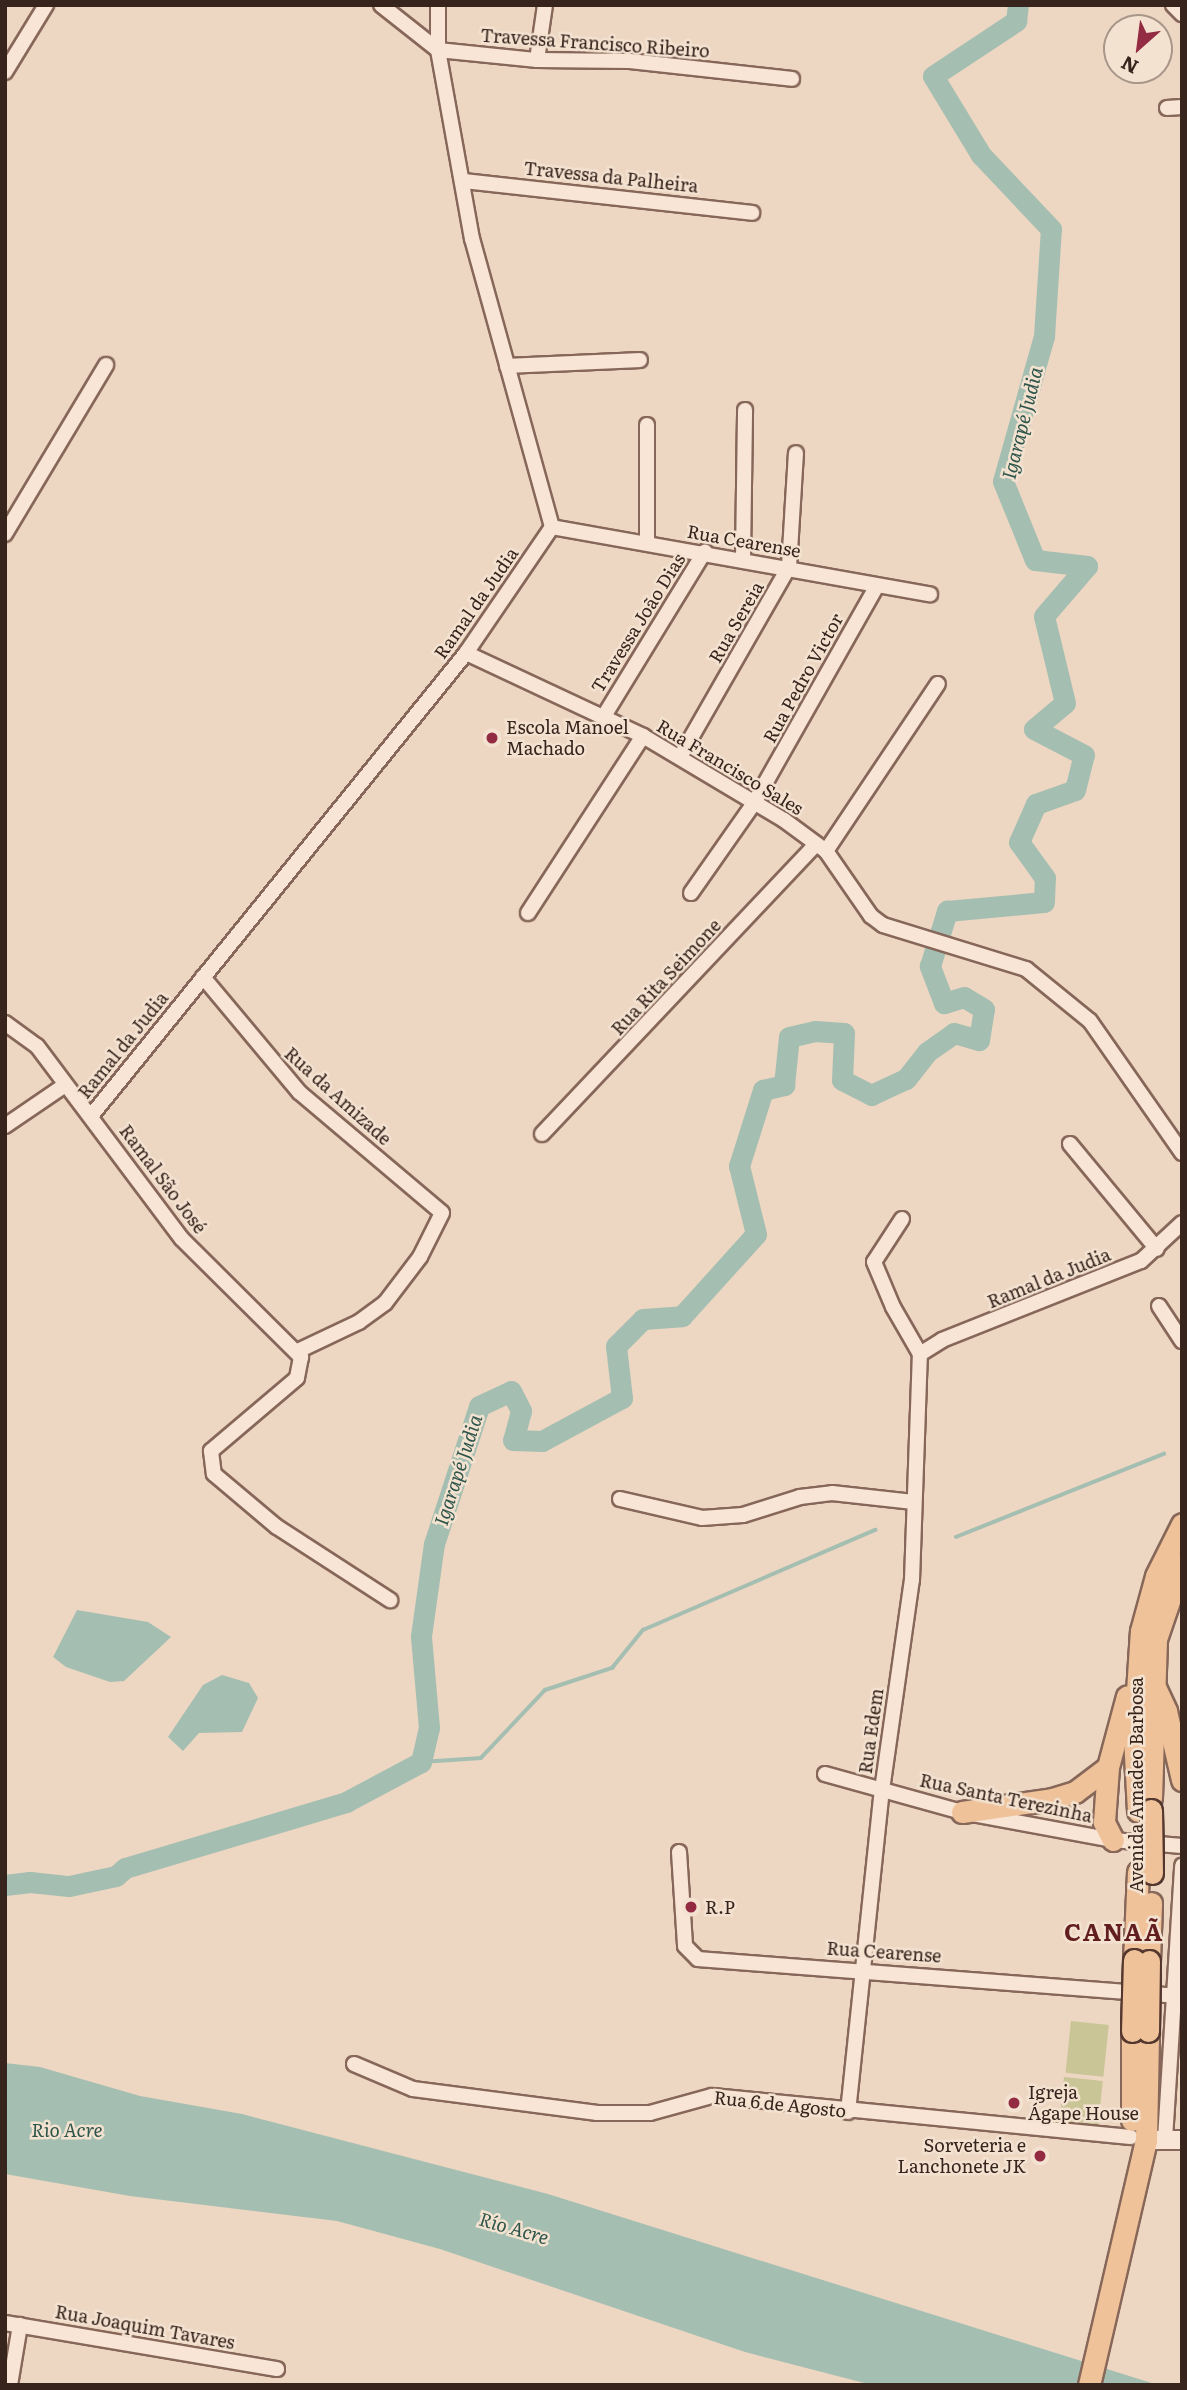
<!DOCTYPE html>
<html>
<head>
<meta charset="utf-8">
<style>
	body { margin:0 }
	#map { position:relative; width:1187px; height:2390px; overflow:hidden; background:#edd6c2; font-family:Literata,serif }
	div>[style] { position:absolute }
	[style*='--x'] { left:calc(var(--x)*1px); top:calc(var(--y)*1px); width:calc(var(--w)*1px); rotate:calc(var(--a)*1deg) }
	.green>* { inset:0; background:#cac596; transform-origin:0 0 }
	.water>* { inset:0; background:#a4bfb1 }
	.stream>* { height:3.5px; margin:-1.75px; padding:0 1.75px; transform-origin:1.75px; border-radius:1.75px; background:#a4bfb1 }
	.river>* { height:21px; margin:-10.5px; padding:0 10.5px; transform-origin:10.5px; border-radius:10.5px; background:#a4bfb1 }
	.roads { filter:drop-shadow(2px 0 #866759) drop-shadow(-2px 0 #866759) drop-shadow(0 2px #866759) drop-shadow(0 -2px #866759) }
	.minor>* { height:14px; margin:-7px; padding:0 7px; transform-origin:7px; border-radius:7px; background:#f8e5d5 }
	.tertiary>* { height:18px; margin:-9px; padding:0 9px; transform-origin:9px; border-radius:9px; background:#f8e5d5 }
	.primary>* { height:21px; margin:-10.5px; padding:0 10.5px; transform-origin:10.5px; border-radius:10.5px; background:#efc29a }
	.bridges { filter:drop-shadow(2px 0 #54372e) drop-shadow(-2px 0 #54372e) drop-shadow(0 2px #54372e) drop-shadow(0 -2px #54372e) }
	.primary-bridge>* { height:21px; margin:-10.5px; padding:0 10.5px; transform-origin:10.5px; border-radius:10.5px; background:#efc29a }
	.dots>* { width:19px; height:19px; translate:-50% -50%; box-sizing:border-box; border:4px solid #f4e2d1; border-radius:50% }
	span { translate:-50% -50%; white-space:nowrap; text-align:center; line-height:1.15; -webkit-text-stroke:5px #f4e2d1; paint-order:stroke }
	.street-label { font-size:18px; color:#36241d }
	.poi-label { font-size:18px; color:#36241d }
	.left { translate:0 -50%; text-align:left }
	.right { translate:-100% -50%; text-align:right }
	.water-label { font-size:19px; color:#2d554a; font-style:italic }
	.district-label { font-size:24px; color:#621e1f; font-weight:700; letter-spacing:2px }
	.frame { position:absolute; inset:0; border:7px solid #36241d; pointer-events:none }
	.north { position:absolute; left:1103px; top:14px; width:70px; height:70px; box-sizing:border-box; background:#f4e2d1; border:2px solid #a89689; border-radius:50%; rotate:208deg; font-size:19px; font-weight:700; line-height:28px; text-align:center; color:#36241d }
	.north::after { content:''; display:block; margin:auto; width:24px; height:32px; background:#932b43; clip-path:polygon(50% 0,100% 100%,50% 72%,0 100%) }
</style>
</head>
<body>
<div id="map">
	<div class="green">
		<i style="left:1071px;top:2021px;width:38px;height:52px;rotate:6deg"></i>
		<i style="left:1064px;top:2077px;width:39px;height:45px;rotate:6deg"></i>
	</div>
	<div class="water">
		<i style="clip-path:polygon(77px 1610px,148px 1622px,171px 1637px,124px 1681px,110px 1682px,66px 1667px,53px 1657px)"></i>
		<i style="clip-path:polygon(222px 1675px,249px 1683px,258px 1698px,242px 1732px,199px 1733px,183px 1751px,168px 1737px,203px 1685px)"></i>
		<i style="clip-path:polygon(5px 2063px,40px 2067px,140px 2096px,242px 2114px,548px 2194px,1158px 2385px,872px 2385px,745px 2352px,440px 2249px,337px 2221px,130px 2196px,5px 2174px)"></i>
	</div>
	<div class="stream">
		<i style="--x:956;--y:1537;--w:224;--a:-21.8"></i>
		<i style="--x:421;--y:1762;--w:60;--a:-3.8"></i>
		<i style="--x:481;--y:1758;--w:93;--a:-46.7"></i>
		<i style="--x:545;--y:1690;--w:71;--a:-18.2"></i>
		<i style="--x:612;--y:1668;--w:49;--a:-50.8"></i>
		<i style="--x:643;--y:1630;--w:253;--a:-23.3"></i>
	</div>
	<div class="river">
		<i style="--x:5;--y:1885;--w:25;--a:-7"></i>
		<i style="--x:30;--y:1882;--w:39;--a:6"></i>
		<i style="--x:69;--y:1886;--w:48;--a:-12"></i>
		<i style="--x:116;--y:1876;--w:12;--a:-42"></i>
		<i style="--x:125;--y:1868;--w:231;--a:-16.6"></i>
		<i style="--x:346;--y:1802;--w:85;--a:-28.1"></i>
		<i style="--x:421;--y:1762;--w:35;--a:-77"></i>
		<i style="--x:429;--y:1728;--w:92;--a:-95"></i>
		<i style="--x:421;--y:1636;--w:93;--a:-82"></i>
		<i style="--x:434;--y:1544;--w:145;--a:-71.9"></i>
		<i style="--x:479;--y:1406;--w:35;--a:-25"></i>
		<i style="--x:511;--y:1391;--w:22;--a:63"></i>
		<i style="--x:521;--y:1411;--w:30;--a:105"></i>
		<i style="--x:513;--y:1440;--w:29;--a:2"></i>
		<i style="--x:542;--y:1441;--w:91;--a:-28.3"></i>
		<i style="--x:622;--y:1398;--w:52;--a:-96.6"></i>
		<i style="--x:616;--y:1346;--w:38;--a:-45"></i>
		<i style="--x:643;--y:1319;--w:39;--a:-4"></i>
		<i style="--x:682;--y:1316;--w:110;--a:-47.9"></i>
		<i style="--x:756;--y:1234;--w:70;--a:-104"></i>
		<i style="--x:739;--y:1166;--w:80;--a:-72.5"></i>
		<i style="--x:763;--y:1090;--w:22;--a:-13"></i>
		<i style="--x:784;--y:1085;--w:48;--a:-84.1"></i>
		<i style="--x:789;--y:1037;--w:27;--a:-13"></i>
		<i style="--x:815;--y:1031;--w:29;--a:4"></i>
		<i style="--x:844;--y:1033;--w:47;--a:92.4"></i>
		<i style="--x:842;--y:1080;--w:33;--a:27"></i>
		<i style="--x:871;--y:1095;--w:38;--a:-25"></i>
		<i style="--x:906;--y:1079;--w:34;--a:-52"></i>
		<i style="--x:927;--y:1052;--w:33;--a:-35"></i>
		<i style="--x:954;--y:1033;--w:26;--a:16"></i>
		<i style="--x:979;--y:1040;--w:31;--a:-81"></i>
		<i style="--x:984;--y:1009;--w:23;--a:-149"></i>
		<i style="--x:964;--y:997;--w:21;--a:163"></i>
		<i style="--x:944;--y:1003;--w:40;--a:-111"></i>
		<i style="--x:930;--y:966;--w:58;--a:-72.8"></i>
		<i style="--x:947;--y:911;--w:97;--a:-5.3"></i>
		<i style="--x:1044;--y:902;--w:24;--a:-88"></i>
		<i style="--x:1045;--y:878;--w:44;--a:-125.8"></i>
		<i style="--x:1019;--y:842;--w:42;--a:-65.9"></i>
		<i style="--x:1036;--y:804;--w:41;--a:-19.7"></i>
		<i style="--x:1075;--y:790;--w:36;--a:-76"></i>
		<i style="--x:1084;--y:755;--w:56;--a:-152.5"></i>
		<i style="--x:1034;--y:729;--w:40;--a:-40"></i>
		<i style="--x:1065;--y:703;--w:89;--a:-103.6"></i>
		<i style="--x:1044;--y:616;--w:66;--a:-49.3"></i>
		<i style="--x:1087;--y:566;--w:52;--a:-173.4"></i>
		<i style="--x:1035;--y:560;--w:85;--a:-112.1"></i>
		<i style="--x:1003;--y:481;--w:151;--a:-74.2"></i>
		<i style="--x:1044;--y:336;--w:107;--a:-86.3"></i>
		<i style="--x:1051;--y:229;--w:102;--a:-133.4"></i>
		<i style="--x:981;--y:155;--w:92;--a:-121.3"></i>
		<i style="--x:933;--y:76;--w:100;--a:-33.5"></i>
		<i style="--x:1016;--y:21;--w:16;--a:-83"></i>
	</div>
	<div class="roads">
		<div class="minor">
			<i style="--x:381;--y:5;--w:73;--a:38.3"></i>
			<i style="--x:438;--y:50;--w:100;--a:5.8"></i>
			<i style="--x:537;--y:60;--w:93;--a:0.6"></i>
			<i style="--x:630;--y:61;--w:163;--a:6.3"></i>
			<i style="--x:1173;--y:5;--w:13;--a:45"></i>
			<i style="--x:537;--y:60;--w:56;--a:-81.7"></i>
			<i style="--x:5;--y:72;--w:79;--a:-58.5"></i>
			<i style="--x:1167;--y:108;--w:15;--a:-4"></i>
			<i style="--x:464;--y:181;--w:290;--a:6.3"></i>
			<i style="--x:507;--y:366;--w:133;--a:-2.6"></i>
			<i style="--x:647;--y:425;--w:117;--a:90"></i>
			<i style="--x:552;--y:527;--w:384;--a:10.1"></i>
			<i style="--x:5;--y:534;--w:197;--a:-59.1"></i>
			<i style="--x:743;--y:558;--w:148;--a:-89.2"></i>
			<i style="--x:466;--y:653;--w:195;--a:25.1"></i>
			<i style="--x:643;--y:736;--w:164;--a:30.8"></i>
			<i style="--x:784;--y:820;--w:52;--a:36.4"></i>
			<i style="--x:826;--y:851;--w:79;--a:55.3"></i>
			<i style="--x:871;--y:916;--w:15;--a:37"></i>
			<i style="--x:883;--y:925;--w:150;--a:17.1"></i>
			<i style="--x:1026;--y:969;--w:82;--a:39.1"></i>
			<i style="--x:1090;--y:1021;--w:161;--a:55.1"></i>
			<i style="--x:604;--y:716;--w:193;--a:-58.5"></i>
			<i style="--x:680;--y:757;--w:219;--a:-60.2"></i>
			<i style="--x:789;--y:567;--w:114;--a:-86.5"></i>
			<i style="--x:826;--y:851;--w:201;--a:-56.2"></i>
			<i style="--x:691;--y:893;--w:110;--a:-55"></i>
			<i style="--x:754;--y:803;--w:249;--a:-60.5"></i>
			<i style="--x:528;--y:913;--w:211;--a:-57"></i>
			<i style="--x:203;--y:977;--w:150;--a:50.1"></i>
			<i style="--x:299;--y:1092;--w:187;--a:40.2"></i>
			<i style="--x:442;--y:1213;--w:49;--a:116.6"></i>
			<i style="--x:420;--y:1257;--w:58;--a:127.3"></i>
			<i style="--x:385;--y:1303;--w:32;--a:144"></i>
			<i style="--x:359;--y:1322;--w:68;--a:154.6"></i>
			<i style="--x:5;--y:1023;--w:39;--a:36"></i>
			<i style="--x:37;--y:1046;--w:241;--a:53.1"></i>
			<i style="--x:182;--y:1239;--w:168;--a:44.8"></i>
			<i style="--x:301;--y:1357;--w:21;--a:101"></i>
			<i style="--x:297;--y:1378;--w:113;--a:139.7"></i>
			<i style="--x:211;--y:1451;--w:23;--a:83"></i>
			<i style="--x:214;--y:1474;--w:82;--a:40.1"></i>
			<i style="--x:277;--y:1527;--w:135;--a:32.9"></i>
			<i style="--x:91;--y:1116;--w:596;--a:-50.99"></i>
			<i style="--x:466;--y:653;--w:153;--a:-55.7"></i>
			<i style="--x:552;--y:527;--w:299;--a:-105.5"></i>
			<i style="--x:472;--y:239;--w:192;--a:-100.2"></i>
			<i style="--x:438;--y:50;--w:45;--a:-90"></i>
			<i style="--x:5;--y:1126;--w:73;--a:-34.3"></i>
			<i style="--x:542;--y:1134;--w:399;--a:-46.6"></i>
			<i style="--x:1070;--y:1144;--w:136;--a:50.4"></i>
			<i style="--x:902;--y:1219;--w:51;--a:123.1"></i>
			<i style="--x:874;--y:1262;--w:49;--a:67.1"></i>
			<i style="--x:893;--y:1307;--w:54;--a:60.1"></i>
			<i style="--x:1159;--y:1306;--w:42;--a:56.7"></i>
			<i style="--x:920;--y:1354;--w:26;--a:-32"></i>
			<i style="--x:942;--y:1340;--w:214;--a:-21.7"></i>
			<i style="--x:1141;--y:1261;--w:56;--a:-42.8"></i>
			<i style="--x:620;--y:1499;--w:84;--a:13"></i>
			<i style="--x:702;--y:1518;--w:41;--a:-4.2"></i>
			<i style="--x:743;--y:1515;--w:60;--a:-17.5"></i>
			<i style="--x:800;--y:1497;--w:32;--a:-7"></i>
			<i style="--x:832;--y:1493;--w:82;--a:6.3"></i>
			<i style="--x:825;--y:1774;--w:142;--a:15.5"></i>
			<i style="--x:962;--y:1812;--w:154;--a:10.5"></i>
			<i style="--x:1113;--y:1840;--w:69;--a:5"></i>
			<i style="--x:679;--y:1852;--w:94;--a:86.3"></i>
			<i style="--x:685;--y:1946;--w:18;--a:45"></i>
			<i style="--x:698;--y:1959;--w:485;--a:4.4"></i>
			<i style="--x:354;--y:2064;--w:64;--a:23"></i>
			<i style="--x:413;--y:2089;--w:186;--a:7.4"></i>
			<i style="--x:597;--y:2113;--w:53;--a:0"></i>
			<i style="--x:650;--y:2113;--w:64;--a:-15.3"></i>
			<i style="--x:712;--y:2096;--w:421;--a:5.6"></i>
			<i style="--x:848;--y:2112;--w:324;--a:-84"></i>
			<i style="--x:882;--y:1790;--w:212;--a:-81.9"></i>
			<i style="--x:912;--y:1580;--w:226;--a:-88"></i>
			<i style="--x:1165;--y:2139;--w:274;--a:-86.4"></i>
			<i style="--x:5;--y:2323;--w:276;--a:9.6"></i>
			<i style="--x:10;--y:2385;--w:61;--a:-80.5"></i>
		</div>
		<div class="tertiary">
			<i style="--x:1146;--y:2140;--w:36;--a:0"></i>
		</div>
		<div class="primary">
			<i style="--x:1154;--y:1685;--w:29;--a:65"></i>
			<i style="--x:1166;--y:1711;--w:71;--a:76.9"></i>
			<i style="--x:1151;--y:1798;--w:159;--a:-88.2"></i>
			<i style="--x:1156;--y:1639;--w:80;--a:-71.1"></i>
			<i style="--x:1138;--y:1811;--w:73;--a:-93.1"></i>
			<i style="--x:1134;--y:1738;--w:107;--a:-86.3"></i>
			<i style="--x:1141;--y:1631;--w:57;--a:-74.7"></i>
			<i style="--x:1156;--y:1576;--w:58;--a:-63.4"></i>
			<i style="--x:962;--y:1812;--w:91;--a:-8.2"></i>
			<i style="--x:1052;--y:1799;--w:24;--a:-17"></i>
			<i style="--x:1075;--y:1792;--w:41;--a:-37.1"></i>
			<i style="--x:1113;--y:1840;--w:20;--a:-117"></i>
			<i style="--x:1104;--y:1822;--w:55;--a:-85.8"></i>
			<i style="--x:1108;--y:1767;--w:73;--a:-75"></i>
			<i style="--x:1134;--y:1960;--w:88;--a:-87.4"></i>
			<i style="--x:1149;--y:1961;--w:58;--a:-88"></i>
			<i style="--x:1132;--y:2120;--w:89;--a:-90"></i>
			<i style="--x:1089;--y:2385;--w:252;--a:-76.9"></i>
			<i style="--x:1146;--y:2140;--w:109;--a:-88.9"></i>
		</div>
	</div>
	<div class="bridges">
		<div class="primary-bridge">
			<i style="--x:1151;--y:1810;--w:63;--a:89.1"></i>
			<i style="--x:1132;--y:2031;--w:71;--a:-88.4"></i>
			<i style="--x:1148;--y:2031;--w:70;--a:-89.2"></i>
		</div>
	</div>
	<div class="dots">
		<i style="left:492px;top:738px;background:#932b43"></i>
		<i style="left:691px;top:1907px;background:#932b43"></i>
		<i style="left:1014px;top:2103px;background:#932b43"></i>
		<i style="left:1040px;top:2156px;background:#932b43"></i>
	</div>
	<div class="street-label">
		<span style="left:595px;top:43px;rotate:4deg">Travessa Francisco Ribeiro</span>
		<span style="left:611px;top:177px;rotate:6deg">Travessa da Palheira</span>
		<span style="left:744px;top:541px;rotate:10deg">Rua Cearense</span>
		<span style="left:476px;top:603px;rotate:-55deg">Ramal da Judia</span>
		<span style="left:736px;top:622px;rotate:-60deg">Rua Sereia</span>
		<span style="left:638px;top:623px;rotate:-58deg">Travessa João Dias</span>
		<span style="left:803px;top:678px;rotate:-61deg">Rua Pedro Victor</span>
		<span style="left:730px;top:767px;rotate:31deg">Rua Francisco Sales</span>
		<span style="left:666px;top:977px;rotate:-47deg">Rua Rita Seimone</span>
		<span style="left:123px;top:1045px;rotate:-51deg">Ramal da Judia</span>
		<span style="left:338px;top:1096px;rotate:42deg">Rua da Amizade</span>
		<span style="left:163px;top:1179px;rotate:53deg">Ramal São José</span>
		<span style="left:1049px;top:1278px;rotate:-22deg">Ramal da Judia</span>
		<span style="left:871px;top:1731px;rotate:-82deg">Rua Edem</span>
		<span style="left:1136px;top:1785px;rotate:-90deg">Avenida Amadeo Barbosa</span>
		<span style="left:1006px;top:1798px;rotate:12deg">Rua Santa Terezinha</span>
		<span style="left:884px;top:1952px;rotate:4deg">Rua Cearense</span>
		<span style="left:780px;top:2104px;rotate:6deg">Rua 6 de Agosto</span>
		<span style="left:145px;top:2327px;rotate:10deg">Rua Joaquim Tavares</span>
	</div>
	<div class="poi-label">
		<span class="left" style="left:506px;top:738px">Escola Manoel<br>Machado</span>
		<span class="left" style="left:705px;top:1907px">R.P</span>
		<span class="left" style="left:1028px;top:2103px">Igreja<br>Ágape House</span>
		<span class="right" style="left:1026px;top:2156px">Sorveteria e<br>Lanchonete JK</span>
	</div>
	<div class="water-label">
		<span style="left:1022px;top:423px;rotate:-76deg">Igarapé Judia</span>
		<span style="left:458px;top:1470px;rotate:-72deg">Igarapé Judia</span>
		<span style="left:67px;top:2130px">Rio Acre</span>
		<span style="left:514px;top:2228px;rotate:16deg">Río Acre</span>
	</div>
	<div class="district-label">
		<span style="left:1114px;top:1931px">CANAÃ</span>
	</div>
	<div class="frame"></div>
	<div class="north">N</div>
</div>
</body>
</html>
